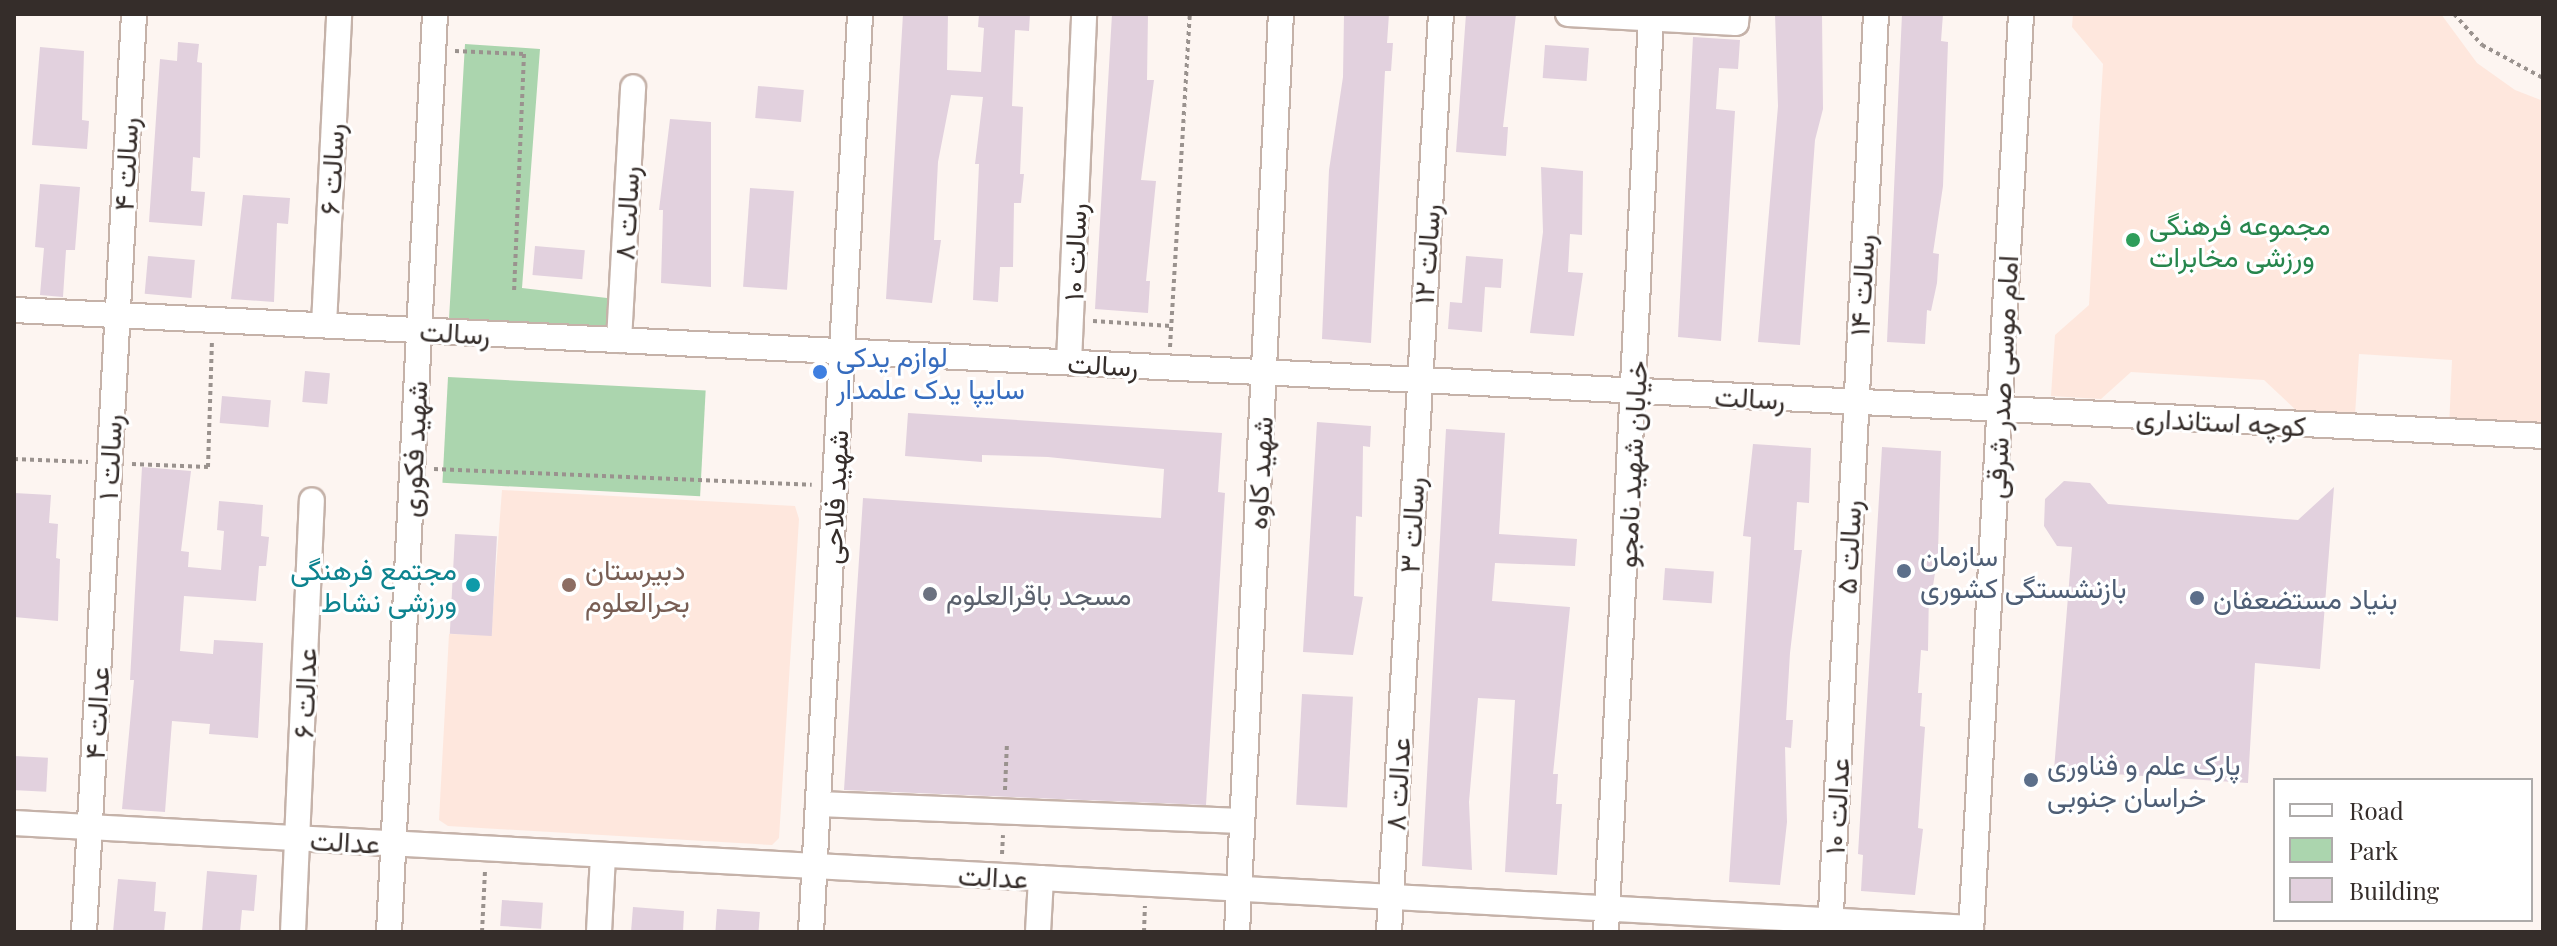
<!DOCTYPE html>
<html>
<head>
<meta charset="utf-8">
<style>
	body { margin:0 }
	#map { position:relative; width:2557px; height:946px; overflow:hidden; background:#fdf5f1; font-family:"Playfair Display",Vazirmatn,serif }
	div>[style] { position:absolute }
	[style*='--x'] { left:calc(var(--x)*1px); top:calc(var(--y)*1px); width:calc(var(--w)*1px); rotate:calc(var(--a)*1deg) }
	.built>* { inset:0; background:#fee7dd }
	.green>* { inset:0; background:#abd5ae; transform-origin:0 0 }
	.building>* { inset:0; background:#e2d1de; transform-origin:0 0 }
	.path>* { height:4px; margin-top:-2px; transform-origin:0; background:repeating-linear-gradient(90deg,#9a928e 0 4px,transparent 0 8px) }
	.roads { filter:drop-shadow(2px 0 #c5b2a9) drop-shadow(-2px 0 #c5b2a9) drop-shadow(0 2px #c5b2a9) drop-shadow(0 -2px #c5b2a9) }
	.minor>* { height:24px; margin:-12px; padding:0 12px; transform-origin:12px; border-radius:12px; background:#fff }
	.dots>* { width:22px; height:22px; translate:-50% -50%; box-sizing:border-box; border:4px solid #fff; border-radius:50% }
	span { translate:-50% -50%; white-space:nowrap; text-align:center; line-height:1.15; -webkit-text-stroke:6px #fff; paint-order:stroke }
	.street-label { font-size:28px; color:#352d2a }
	.leisure-label { font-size:28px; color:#27864d }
	.left { translate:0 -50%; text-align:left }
	.shop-label { font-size:28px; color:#366cbe }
	.service-label { font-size:28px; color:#4e5e75 }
	.culture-label { font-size:28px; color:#0d838f }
	.right { translate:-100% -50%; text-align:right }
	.education-label { font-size:28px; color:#785e54 }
	.worship-label { font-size:28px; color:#5b616d }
	.frame { position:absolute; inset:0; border:16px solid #352d2a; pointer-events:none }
	.legend { position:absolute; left:2273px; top:778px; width:260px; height:144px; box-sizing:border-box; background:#fff; border:2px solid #aeabaa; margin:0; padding:10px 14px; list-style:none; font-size:24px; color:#352d2a }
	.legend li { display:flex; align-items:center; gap:16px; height:40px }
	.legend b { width:40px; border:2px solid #aeabaa }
</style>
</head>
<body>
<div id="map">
	<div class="built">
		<i style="clip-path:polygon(2073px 14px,2441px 14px,2477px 63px,2515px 90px,2543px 101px,2543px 434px,2449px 428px,2452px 360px,2359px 354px,2355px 415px,2297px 411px,2264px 380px,2131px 372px,2101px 399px,2051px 396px,2055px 335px,2089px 305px,2103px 64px,2072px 27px)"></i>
		<i style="clip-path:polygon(502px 490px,795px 506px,799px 519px,779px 838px,772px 845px,448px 826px,439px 820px,449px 634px,491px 635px)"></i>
	</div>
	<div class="green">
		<i style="clip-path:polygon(465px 44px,540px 49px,522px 288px,607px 298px,607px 332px,449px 319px)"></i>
		<i style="left:448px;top:377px;width:258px;height:106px;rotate:3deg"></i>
	</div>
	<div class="building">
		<i style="clip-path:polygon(903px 14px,948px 14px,947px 70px,981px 72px,984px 28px,978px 27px,979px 14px,1030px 14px,1029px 31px,1015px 30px,1012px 106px,1023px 107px,1020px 174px,1024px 174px,1021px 203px,1014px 203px,1013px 267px,1000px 267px,998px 302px,973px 300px,979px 164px,975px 164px,983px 97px,951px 95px,938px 162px,934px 240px,941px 240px,932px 303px,886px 299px)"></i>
		<i style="clip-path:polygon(1112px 14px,1148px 14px,1147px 80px,1154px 80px,1141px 180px,1156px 181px,1146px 281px,1150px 281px,1148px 313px,1095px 309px)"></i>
		<i style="clip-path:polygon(1344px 14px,1389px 14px,1387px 43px,1393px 43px,1391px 71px,1385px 71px,1371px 343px,1322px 339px,1329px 170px,1343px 77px)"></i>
		<i style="clip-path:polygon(1466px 14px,1516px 14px,1503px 127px,1508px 127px,1506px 156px,1456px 152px)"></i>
		<i style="clip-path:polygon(1775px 14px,1822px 14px,1823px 109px,1815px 140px,1800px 345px,1758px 342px,1778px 106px)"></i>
		<i style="clip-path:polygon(1902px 14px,1943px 14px,1941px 41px,1948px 42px,1943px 186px,1933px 253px,1939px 254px,1937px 283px,1931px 311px,1927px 310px,1925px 344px,1887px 342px)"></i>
		<i style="clip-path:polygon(1693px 37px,1740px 40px,1738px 69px,1719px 68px,1716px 109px,1735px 111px,1721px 341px,1678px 337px)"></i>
		<i style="clip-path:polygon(178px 42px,199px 44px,197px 62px,202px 63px,200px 158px,193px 157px,191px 191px,205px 192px,202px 226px,149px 222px,160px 59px,177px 61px)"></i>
		<i style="left:1545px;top:45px;width:44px;height:33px;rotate:4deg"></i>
		<i style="clip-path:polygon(40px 47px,84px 51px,82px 120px,89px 121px,87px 149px,32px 145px)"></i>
		<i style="left:758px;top:86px;width:46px;height:32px;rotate:5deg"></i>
		<i style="clip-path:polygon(670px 119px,711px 122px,711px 287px,661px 283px,663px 210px,659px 210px)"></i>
		<i style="clip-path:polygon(1541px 167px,1583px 171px,1582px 235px,1570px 234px,1568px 272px,1583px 273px,1574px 336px,1530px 333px,1543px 232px)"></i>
		<i style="clip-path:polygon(40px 184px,80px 187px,75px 250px,66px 250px,63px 297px,40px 295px,44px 248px,35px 247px)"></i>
		<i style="left:750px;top:188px;width:44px;height:99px;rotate:4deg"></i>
		<i style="clip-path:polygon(243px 195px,290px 198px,288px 224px,277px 223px,274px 302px,231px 299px)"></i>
		<i style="left:535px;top:246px;width:50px;height:29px;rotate:5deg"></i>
		<i style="left:148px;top:256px;width:47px;height:38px;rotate:5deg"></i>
		<i style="clip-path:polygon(1466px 256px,1503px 259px,1501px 288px,1485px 287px,1482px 332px,1448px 329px,1450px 302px,1462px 303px)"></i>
		<i style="left:305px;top:371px;width:25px;height:31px;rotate:5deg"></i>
		<i style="left:222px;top:396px;width:49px;height:27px;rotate:5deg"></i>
		<i style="clip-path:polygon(908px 413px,1222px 433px,1218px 492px,1225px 493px,1206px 805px,844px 790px,863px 498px,1161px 518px,1164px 469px,1048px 457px,982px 455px,982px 462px,905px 456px)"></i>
		<i style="clip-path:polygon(1317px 422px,1371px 426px,1370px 447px,1363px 446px,1362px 517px,1356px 516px,1354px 596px,1363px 597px,1353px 655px,1303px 652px)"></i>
		<i style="clip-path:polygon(1446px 429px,1505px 433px,1499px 534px,1577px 539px,1575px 566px,1495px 563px,1492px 601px,1570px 607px,1553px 774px,1558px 774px,1556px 804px,1562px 804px,1557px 875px,1505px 872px,1515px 700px,1478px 698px,1469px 802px,1472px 870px,1422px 866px)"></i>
		<i style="clip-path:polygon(1753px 444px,1811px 448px,1809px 503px,1797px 502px,1794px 550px,1802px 550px,1790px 653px,1786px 720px,1793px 720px,1791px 748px,1785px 747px,1787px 822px,1780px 885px,1729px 882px,1751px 537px,1743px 536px)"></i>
		<i style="clip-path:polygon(1882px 447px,1941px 451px,1938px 553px,1933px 586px,1929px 586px,1928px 651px,1921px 650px,1918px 693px,1922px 693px,1920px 726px,1925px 727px,1918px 828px,1923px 829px,1915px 895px,1861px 891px,1863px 855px,1858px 854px)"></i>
		<i style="clip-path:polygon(142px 467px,191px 471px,181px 551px,189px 552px,188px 567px,221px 570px,224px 531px,217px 530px,219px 501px,263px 505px,261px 536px,269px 537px,266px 566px,259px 566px,256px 601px,184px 596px,180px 651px,213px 654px,214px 640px,263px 643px,258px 738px,209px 734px,210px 724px,172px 721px,165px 812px,122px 809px,134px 680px,130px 680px)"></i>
		<i style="clip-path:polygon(2064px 481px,2090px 483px,2108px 504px,2298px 520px,2334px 487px,2320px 669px,2255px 663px,2248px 783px,2054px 770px,2072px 547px,2057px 546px,2044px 526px,2045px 499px)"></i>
		<i style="clip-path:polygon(14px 493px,51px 495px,49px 523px,58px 524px,56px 558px,60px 559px,58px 621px,14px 617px)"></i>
		<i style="left:455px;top:534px;width:42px;height:100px;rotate:3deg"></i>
		<i style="left:1665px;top:568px;width:49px;height:32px;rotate:4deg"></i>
		<i style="left:1302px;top:694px;width:51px;height:111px;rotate:3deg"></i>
		<i style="left:14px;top:756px;width:34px;height:34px;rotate:3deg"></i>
		<i style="clip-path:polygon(207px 871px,257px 875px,254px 911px,242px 910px,240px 932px,202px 932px)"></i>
		<i style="clip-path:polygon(118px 879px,156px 882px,154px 911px,166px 912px,164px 932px,113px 932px)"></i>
		<i style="left:502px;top:900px;width:41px;height:26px;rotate:4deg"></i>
		<i style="clip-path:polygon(633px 907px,684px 911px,683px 932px,631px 932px)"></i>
		<i style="left:717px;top:909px;width:43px;height:23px;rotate:4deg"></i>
	</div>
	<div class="path">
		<i style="--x:2454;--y:14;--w:42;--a:47.9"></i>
		<i style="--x:2482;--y:45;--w:69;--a:28.4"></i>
		<i style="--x:455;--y:51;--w:69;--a:2.5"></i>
		<i style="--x:524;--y:54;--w:238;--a:92.4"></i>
		<i style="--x:1093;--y:321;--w:78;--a:3.7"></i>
		<i style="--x:1170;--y:347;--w:334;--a:-86.6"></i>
		<i style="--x:14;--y:459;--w:74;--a:2.3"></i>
		<i style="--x:132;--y:464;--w:76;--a:2.3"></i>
		<i style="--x:208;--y:467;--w:127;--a:-88.2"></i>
		<i style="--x:434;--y:469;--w:378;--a:2.4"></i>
		<i style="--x:1005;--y:790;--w:48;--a:-87.6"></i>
		<i style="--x:1002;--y:854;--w:19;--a:-87"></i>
		<i style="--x:482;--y:932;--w:62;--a:-87.2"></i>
		<i style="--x:1144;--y:932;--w:26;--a:-88"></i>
	</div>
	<div class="roads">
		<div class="minor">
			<i style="--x:1568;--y:14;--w:168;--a:3.1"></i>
			<i style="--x:1736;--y:23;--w:9;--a:-84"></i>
			<i style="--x:14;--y:310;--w:2532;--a:2.85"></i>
			<i style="--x:324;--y:325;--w:311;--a:-87.2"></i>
			<i style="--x:619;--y:340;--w:253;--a:-86.8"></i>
			<i style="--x:1069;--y:362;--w:348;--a:-87.5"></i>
			<i style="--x:818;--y:804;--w:424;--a:2.3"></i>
			<i style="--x:14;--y:823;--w:1960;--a:3.07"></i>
			<i style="--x:84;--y:932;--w:919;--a:-86.88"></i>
			<i style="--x:293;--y:932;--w:432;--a:-87.5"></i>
			<i style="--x:389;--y:932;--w:919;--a:-87.13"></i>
			<i style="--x:599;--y:932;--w:77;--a:-87"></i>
			<i style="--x:811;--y:932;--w:919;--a:-86.94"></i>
			<i style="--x:1038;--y:932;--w:54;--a:-86.8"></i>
			<i style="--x:1237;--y:932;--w:919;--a:-87.26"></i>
			<i style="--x:1389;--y:932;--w:919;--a:-86.76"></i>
			<i style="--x:1606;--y:932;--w:914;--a:-87.18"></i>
			<i style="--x:1830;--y:932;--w:919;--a:-87.13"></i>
			<i style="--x:1971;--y:932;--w:919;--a:-86.88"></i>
		</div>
	</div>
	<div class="dots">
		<i style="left:2133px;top:240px;background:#2e9e5b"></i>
		<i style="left:820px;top:372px;background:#3f7fe0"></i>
		<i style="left:1904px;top:571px;background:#5c6f8a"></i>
		<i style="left:473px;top:585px;background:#0f9aa8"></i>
		<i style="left:569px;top:585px;background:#8d6e63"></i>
		<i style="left:930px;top:594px;background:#6b7280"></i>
		<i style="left:2197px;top:598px;background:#5c6f8a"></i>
		<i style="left:2031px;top:780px;background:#5c6f8a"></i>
	</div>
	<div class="street-label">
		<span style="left:125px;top:164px;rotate:-87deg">رسالت ۴</span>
		<span style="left:331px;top:169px;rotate:-87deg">رسالت ۶</span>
		<span style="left:626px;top:213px;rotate:-87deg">رسالت ۸</span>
		<span style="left:1074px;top:252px;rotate:-88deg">رسالت ۱۰</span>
		<span style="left:1426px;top:254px;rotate:-86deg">رسالت ۱۲</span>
		<span style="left:1861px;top:285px;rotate:-87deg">رسالت ۱۴</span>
		<span style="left:455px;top:332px;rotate:3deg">رسالت</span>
		<span style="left:1103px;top:364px;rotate:3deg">رسالت</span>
		<span style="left:2001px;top:377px;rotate:-87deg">امام موسی صدر شرقی</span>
		<span style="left:1750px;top:397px;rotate:3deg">رسالت</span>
		<span style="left:2221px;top:421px;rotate:3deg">کوچه استانداری</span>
		<span style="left:413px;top:449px;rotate:-87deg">شهید فکوری</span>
		<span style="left:109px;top:457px;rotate:-87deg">رسالت ۱</span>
		<span style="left:1631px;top:464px;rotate:-87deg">خیابان شهید نامجو</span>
		<span style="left:1259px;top:473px;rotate:-87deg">شهید کاوه</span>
		<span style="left:834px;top:497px;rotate:-87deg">شهید فلاحی</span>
		<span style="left:1411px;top:525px;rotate:-87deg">رسالت ۳</span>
		<span style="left:1848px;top:547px;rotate:-87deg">رسالت ۵</span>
		<span style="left:304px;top:693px;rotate:-88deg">عدالت ۶</span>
		<span style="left:96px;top:713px;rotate:-87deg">عدالت ۴</span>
		<span style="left:1397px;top:784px;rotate:-87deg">عدالت ۸</span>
		<span style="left:1836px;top:806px;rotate:-87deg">عدالت ۱۰</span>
		<span style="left:345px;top:841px;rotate:3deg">عدالت</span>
		<span style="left:993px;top:876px;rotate:3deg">عدالت</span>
	</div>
	<div class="leisure-label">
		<span class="left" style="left:2149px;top:240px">مجموعه فرهنگی<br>ورزشی مخابرات</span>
	</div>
	<div class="shop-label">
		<span class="left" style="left:836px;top:372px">لوازم یدکی<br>سایپا یدک علمدار</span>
	</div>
	<div class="service-label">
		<span class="left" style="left:1920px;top:571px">سازمان<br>بازنشستگی کشوری</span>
		<span class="left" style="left:2213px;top:598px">بنیاد مستضعفان</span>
		<span class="left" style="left:2047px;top:780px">پارک علم و فناوری<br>خراسان جنوبی</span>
	</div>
	<div class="culture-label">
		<span class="right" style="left:457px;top:585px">مجتمع فرهنگی<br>ورزشی نشاط</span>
	</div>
	<div class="education-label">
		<span class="left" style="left:585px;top:585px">دبیرستان<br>بحرالعلوم</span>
	</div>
	<div class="worship-label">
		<span class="left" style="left:946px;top:594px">مسجد باقرالعلوم</span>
	</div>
	<div class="frame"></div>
	<ul class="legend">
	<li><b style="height:10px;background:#fff"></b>Road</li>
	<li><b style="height:22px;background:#abd5ae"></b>Park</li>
	<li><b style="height:22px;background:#e2d1de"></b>Building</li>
	</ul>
</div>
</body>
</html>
